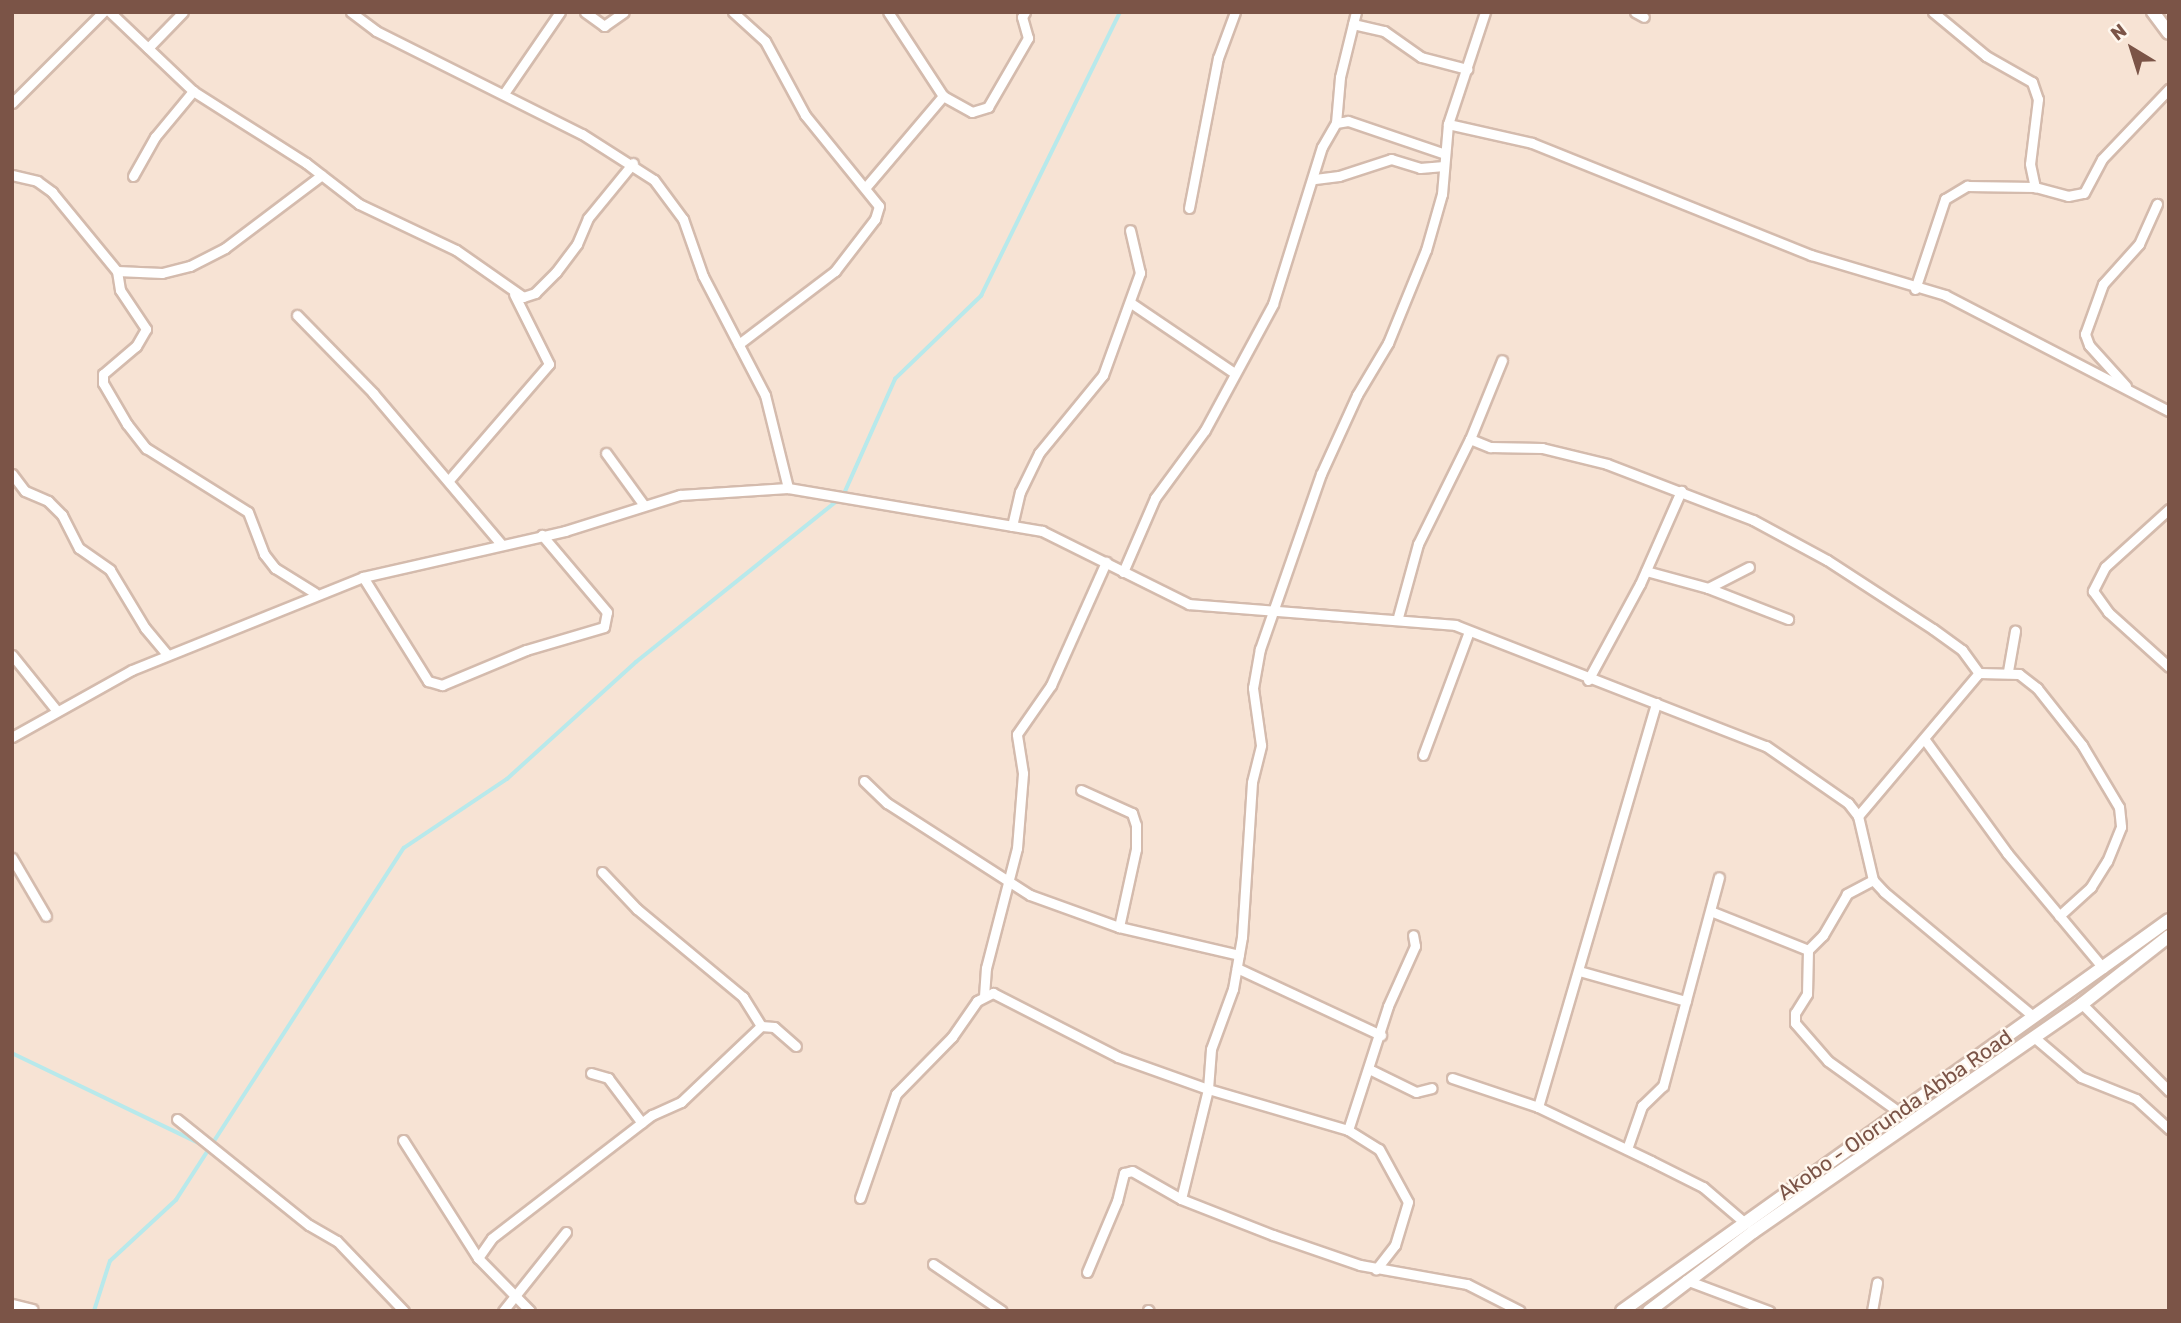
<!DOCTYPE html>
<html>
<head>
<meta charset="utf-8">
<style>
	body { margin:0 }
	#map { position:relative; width:2181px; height:1323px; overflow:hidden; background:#fef2e6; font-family:Rubik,sans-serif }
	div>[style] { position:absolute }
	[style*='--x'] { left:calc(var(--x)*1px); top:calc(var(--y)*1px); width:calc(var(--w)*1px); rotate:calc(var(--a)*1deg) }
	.residential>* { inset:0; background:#f7e3d4; transform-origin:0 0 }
	.stream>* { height:3.5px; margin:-1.75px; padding:0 1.75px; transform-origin:1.75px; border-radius:1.75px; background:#b8e9eb }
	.roads { filter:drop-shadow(2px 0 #d4bbad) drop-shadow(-2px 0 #d4bbad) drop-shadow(0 2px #d4bbad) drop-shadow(0 -2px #d4bbad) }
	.street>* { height:9px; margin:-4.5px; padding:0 4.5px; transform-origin:4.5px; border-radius:4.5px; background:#fff }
	.secondary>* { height:12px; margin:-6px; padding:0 6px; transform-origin:6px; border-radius:6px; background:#fff }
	span { translate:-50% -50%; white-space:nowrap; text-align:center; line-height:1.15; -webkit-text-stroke:5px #fff7ee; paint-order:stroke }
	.street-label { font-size:21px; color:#7b5447 }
	.frame { position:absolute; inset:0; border:14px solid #7b5447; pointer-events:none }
	.north { position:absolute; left:2097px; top:14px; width:70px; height:70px; -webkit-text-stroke:5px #fff7ee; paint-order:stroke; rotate:322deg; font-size:19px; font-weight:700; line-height:28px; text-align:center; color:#7b5447 }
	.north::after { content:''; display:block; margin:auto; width:24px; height:32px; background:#7b5447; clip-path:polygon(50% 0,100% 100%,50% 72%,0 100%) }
</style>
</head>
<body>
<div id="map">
	<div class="residential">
		<i style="left:12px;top:12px;width:2157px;height:1299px"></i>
	</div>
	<div class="stream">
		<i style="--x:12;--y:1053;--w:212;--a:25.7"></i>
		<i style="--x:94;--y:1311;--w:52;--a:-72.3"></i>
		<i style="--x:110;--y:1261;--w:90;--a:-42.7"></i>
		<i style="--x:176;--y:1200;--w:419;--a:-57.1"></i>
		<i style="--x:404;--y:848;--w:124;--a:-33.8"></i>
		<i style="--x:507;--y:779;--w:174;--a:-42.2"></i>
		<i style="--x:636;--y:662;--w:265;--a:-38.7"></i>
		<i style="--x:843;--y:496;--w:128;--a:-66"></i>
		<i style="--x:895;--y:379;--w:120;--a:-44"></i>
		<i style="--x:981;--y:296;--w:316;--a:-63.9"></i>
	</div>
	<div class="roads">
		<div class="street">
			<i style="--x:110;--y:12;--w:115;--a:43.6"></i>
			<i style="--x:193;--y:91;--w:134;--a:32.5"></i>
			<i style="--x:306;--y:163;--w:67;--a:37.7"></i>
			<i style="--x:359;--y:204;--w:107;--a:25.4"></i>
			<i style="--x:456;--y:250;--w:82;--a:35"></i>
			<i style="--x:523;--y:297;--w:13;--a:-18"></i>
			<i style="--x:535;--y:293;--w:30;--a:-45"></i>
			<i style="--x:556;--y:272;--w:35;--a:-53"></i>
			<i style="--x:577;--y:244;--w:28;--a:-67"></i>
			<i style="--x:588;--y:218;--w:71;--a:-50.7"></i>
			<i style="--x:351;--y:12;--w:31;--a:37"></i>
			<i style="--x:376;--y:31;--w:230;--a:26.6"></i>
			<i style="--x:582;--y:134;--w:85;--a:32.6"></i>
			<i style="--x:654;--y:180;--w:49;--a:53.4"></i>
			<i style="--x:683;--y:219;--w:60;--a:70.7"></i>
			<i style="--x:703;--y:276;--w:134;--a:62.5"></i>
			<i style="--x:765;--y:395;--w:96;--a:76.1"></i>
			<i style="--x:585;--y:12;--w:24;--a:36"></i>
			<i style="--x:604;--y:26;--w:24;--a:-35"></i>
			<i style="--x:733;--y:12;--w:43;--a:42.2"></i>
			<i style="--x:765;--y:41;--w:84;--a:61.6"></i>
			<i style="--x:805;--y:115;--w:117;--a:50.9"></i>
			<i style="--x:879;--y:206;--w:14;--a:107"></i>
			<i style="--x:875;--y:219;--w:66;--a:127.6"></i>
			<i style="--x:835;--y:271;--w:121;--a:142.8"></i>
			<i style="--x:1635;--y:12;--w:10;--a:29"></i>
			<i style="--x:1933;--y:12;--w:69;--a:39.7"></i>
			<i style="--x:1986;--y:56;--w:53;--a:29.5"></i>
			<i style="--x:2032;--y:82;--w:18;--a:71"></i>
			<i style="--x:2038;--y:99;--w:65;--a:97"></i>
			<i style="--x:2030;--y:164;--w:24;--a:78"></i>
			<i style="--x:1353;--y:24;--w:32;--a:13"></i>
			<i style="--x:1384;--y:31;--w:45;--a:35.1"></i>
			<i style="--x:1421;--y:57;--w:48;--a:14.6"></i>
			<i style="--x:148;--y:48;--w:50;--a:-45.8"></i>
			<i style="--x:505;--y:92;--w:97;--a:-55.5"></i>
			<i style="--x:943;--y:96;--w:33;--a:29"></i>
			<i style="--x:972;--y:112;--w:17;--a:-17"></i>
			<i style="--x:988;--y:107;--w:80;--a:-59.9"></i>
			<i style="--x:1028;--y:38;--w:22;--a:-106"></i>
			<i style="--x:1022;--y:17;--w:6;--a:-59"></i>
			<i style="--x:12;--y:103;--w:129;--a:-45"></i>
			<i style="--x:1336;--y:123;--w:46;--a:-85"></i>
			<i style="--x:1340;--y:77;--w:67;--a:-76.2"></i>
			<i style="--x:1448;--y:124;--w:86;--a:12.7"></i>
			<i style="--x:1532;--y:143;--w:301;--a:21.9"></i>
			<i style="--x:1811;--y:255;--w:140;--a:16.6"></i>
			<i style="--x:1945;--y:295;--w:252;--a:27.4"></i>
			<i style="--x:12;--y:175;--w:26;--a:13"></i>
			<i style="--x:37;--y:181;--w:19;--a:36"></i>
			<i style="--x:52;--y:192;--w:102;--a:50.6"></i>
			<i style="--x:117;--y:271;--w:19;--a:81"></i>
			<i style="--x:120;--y:290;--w:47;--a:56.3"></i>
			<i style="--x:146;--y:329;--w:20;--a:120"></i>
			<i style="--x:136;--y:346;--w:43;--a:139.7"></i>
			<i style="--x:103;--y:374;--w:9;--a:90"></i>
			<i style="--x:103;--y:383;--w:48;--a:59.7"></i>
			<i style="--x:127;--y:424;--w:31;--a:52"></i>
			<i style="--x:146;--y:448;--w:120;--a:32.1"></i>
			<i style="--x:248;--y:512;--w:45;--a:69.1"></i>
			<i style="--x:264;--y:554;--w:18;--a:52"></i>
			<i style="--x:275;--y:568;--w:47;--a:32"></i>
			<i style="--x:133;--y:176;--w:45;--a:-60.6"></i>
			<i style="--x:155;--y:137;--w:60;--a:-50.4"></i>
			<i style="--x:1315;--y:179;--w:24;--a:-7"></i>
			<i style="--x:1339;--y:176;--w:55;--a:-18.1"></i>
			<i style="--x:1391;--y:159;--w:30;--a:17"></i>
			<i style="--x:1420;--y:168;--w:24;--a:-5"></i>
			<i style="--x:865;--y:188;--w:121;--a:-49.7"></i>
			<i style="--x:943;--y:96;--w:100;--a:-123.2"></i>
			<i style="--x:1189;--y:208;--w:153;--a:-79.1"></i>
			<i style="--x:1218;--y:58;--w:49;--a:-69.7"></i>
			<i style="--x:117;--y:271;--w:45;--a:2.5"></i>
			<i style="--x:162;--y:273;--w:29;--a:-14"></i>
			<i style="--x:190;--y:266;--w:39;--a:-27"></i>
			<i style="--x:225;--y:248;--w:121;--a:-37"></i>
			<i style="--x:1915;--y:289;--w:95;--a:-71.6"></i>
			<i style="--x:1945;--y:199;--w:26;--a:-31"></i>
			<i style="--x:1967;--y:186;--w:68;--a:0.8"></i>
			<i style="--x:2035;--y:187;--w:34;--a:15"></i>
			<i style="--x:2068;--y:196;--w:16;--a:-11"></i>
			<i style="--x:2084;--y:193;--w:38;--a:-62"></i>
			<i style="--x:2102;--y:159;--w:97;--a:-46.3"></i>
			<i style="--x:1131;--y:303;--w:123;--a:34.1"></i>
			<i style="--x:297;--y:315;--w:109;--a:45.7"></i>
			<i style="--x:373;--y:393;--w:197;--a:49.7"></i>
			<i style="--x:2126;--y:386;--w:55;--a:-132.1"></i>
			<i style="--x:2089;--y:345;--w:12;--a:-110"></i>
			<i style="--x:2085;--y:334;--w:53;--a:-70.2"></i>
			<i style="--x:2103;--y:284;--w:54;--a:-48"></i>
			<i style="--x:2139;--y:244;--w:44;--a:-65.8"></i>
			<i style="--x:1470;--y:439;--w:85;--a:-67.9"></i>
			<i style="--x:606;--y:453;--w:63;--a:54"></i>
			<i style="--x:12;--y:474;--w:21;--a:53"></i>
			<i style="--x:25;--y:491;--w:25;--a:23"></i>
			<i style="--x:48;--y:501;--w:20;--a:45"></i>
			<i style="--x:62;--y:515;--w:37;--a:63"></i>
			<i style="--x:79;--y:548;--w:38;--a:35"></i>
			<i style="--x:110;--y:570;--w:68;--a:58.9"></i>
			<i style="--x:145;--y:628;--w:35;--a:50"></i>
			<i style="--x:449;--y:480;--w:153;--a:-49.2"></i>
			<i style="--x:549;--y:364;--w:78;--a:-116.6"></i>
			<i style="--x:2169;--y:509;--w:86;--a:137.8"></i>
			<i style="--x:2105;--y:567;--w:27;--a:117"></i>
			<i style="--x:2093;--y:591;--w:26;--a:54"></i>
			<i style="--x:2108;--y:612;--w:82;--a:42"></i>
			<i style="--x:1012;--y:526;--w:35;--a:-77"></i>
			<i style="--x:1020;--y:492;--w:43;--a:-64"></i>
			<i style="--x:1039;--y:453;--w:101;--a:-50.6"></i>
			<i style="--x:1103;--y:375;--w:109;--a:-70.1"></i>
			<i style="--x:1140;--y:273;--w:44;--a:-103.1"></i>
			<i style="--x:1646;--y:571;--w:64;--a:15.3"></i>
			<i style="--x:1708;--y:588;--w:46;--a:-27.1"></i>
			<i style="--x:1123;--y:572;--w:81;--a:-66.6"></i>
			<i style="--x:1155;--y:498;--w:84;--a:-53.7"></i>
			<i style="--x:1205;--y:430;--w:143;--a:-61.6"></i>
			<i style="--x:1273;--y:304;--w:164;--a:-72.7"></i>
			<i style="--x:1322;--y:147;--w:28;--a:-60"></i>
			<i style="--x:1336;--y:123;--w:12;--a:-9"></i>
			<i style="--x:1348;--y:121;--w:102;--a:18.8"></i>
			<i style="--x:363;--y:577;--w:123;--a:58"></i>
			<i style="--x:428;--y:681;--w:15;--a:16"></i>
			<i style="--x:442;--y:685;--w:91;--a:-22.6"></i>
			<i style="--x:526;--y:650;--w:81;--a:-16.4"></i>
			<i style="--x:604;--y:627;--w:15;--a:-79"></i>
			<i style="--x:607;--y:612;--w:101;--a:-130.2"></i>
			<i style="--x:1708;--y:588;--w:86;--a:21.2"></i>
			<i style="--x:1398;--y:617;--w:76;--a:-74.7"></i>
			<i style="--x:1418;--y:544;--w:117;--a:-63.7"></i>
			<i style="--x:1470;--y:439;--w:22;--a:22"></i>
			<i style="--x:1490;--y:447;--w:52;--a:1.1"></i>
			<i style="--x:1542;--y:448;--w:67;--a:13.8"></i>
			<i style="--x:1607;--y:464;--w:156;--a:21"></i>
			<i style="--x:1753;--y:520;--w:84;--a:28.4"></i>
			<i style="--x:1827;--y:560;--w:126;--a:33.1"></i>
			<i style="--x:1933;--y:629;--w:36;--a:36"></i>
			<i style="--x:1962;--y:650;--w:29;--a:54"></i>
			<i style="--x:12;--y:655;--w:72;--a:51.2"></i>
			<i style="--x:2008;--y:671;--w:41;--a:-80.1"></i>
			<i style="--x:1588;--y:680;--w:109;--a:-61.6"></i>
			<i style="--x:1640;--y:584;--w:102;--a:-66.2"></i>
			<i style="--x:12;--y:737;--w:137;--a:-29.2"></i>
			<i style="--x:132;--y:670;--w:249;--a:-21.9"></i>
			<i style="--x:363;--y:577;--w:207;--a:-12.8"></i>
			<i style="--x:565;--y:531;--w:121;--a:-17.4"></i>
			<i style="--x:680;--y:495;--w:108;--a:-3.7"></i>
			<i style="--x:788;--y:488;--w:258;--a:9.6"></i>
			<i style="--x:1042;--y:531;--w:164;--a:26.4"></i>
			<i style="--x:1189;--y:604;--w:267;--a:4.5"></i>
			<i style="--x:1455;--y:625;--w:334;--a:21.3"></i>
			<i style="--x:1766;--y:746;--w:100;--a:34.8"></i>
			<i style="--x:1848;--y:803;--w:16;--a:52"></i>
			<i style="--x:1858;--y:816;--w:66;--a:76.8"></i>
			<i style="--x:1873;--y:880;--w:16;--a:47"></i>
			<i style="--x:1884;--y:892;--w:195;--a:39.8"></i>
			<i style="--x:1925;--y:740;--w:140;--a:54"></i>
			<i style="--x:2007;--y:853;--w:150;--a:50.1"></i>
			<i style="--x:1423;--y:755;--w:132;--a:-69.6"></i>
			<i style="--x:864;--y:781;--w:32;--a:44"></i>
			<i style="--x:887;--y:803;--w:170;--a:32.8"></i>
			<i style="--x:1030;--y:895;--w:95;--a:19.8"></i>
			<i style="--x:1119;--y:927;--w:123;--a:13.1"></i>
			<i style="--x:1081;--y:790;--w:56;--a:24.3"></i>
			<i style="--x:1132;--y:813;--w:13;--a:72"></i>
			<i style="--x:1136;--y:825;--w:24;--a:90"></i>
			<i style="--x:1136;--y:849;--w:80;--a:102.3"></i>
			<i style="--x:1858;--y:816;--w:187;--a:-49.8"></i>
			<i style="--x:1979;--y:673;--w:40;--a:1.4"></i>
			<i style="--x:2019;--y:674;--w:23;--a:38"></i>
			<i style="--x:2037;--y:688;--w:73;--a:51.7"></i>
			<i style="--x:2082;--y:745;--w:72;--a:59.2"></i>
			<i style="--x:2119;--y:807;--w:20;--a:84"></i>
			<i style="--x:2121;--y:827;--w:37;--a:112"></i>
			<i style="--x:2107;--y:861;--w:31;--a:122"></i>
			<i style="--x:2091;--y:887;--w:43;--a:137.8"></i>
			<i style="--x:12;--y:858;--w:67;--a:59.6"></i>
			<i style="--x:602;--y:872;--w:51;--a:46.6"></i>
			<i style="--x:637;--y:909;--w:138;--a:39.7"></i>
			<i style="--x:743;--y:997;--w:34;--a:58"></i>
			<i style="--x:1873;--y:880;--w:30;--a:152"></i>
			<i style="--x:1847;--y:894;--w:48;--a:120.3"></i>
			<i style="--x:1823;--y:935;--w:21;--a:135"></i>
			<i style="--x:1808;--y:950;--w:44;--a:91.3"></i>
			<i style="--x:1807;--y:994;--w:22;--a:122"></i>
			<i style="--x:1795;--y:1013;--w:10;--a:90"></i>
			<i style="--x:1795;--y:1023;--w:50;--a:49"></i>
			<i style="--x:1828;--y:1061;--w:87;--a:35.7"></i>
			<i style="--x:1713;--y:912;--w:102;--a:21.8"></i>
			<i style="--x:1237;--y:968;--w:159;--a:25"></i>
			<i style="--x:1579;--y:971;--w:111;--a:15.7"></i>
			<i style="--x:984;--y:996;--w:28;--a:-86"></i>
			<i style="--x:986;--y:968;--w:124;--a:-75.5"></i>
			<i style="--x:1017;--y:848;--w:75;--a:-85.4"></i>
			<i style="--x:1023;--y:773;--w:39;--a:-99"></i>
			<i style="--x:1017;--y:734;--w:60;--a:-55.2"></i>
			<i style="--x:1051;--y:685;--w:135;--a:-65.9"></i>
			<i style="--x:2082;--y:1004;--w:123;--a:45"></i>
			<i style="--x:2035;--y:1038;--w:60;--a:40.3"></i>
			<i style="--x:2081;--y:1077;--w:59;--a:21.8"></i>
			<i style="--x:2136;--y:1099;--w:45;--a:42.3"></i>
			<i style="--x:1371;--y:1070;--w:50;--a:26.1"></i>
			<i style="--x:1416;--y:1092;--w:16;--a:-14"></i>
			<i style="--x:591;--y:1073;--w:18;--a:16"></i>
			<i style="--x:608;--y:1078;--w:56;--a:52.9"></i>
			<i style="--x:1452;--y:1078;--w:91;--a:18.6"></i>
			<i style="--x:1538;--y:1107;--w:125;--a:25.5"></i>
			<i style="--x:1651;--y:1161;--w:58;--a:26.6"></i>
			<i style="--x:1703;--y:1187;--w:54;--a:40.5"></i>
			<i style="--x:1538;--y:1107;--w:421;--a:-73.7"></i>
			<i style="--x:177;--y:1119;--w:169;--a:38.8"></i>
			<i style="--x:309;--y:1225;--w:32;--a:30"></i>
			<i style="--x:337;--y:1241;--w:97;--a:46.3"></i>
			<i style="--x:1348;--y:1130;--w:130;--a:-72.1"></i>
			<i style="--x:1388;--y:1006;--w:66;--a:-65.8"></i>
			<i style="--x:1415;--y:946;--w:11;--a:-100"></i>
			<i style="--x:403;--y:1140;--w:140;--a:57.6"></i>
			<i style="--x:1627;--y:1149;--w:46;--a:-70.8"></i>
			<i style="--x:1642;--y:1106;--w:29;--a:-44"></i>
			<i style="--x:1663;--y:1086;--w:216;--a:-75"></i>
			<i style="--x:860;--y:1198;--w:110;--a:-70.9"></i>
			<i style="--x:896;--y:1094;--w:80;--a:-45.5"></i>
			<i style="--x:952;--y:1037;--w:44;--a:-55.2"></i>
			<i style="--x:977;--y:1001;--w:18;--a:-27"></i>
			<i style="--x:993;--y:993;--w:140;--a:27.1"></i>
			<i style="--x:1118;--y:1057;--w:96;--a:19.6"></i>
			<i style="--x:1208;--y:1089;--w:146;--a:16.3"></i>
			<i style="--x:1348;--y:1130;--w:36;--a:32"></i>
			<i style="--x:1379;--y:1149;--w:60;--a:61.3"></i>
			<i style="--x:1408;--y:1202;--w:45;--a:106.8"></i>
			<i style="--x:1395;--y:1245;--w:31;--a:128"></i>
			<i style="--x:1181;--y:1199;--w:113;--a:-76.2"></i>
			<i style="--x:1208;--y:1089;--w:40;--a:-85.7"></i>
			<i style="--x:1211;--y:1049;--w:64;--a:-69.9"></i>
			<i style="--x:1233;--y:989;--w:53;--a:-80.2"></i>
			<i style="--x:1242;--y:937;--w:155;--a:-86.3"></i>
			<i style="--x:1252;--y:782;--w:38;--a:-76"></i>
			<i style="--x:1261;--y:745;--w:58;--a:-98"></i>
			<i style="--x:1253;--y:688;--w:40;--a:-80"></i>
			<i style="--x:1260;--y:649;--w:185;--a:-70.8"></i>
			<i style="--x:1321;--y:474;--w:87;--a:-65.5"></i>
			<i style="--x:1357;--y:395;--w:61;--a:-59.2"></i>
			<i style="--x:1388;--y:343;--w:100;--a:-67.8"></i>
			<i style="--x:1426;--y:250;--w:58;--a:-74.1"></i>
			<i style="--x:1442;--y:194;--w:70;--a:-85.1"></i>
			<i style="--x:1448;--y:124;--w:118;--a:-71.7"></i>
			<i style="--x:933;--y:1264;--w:83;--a:34.3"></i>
			<i style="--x:1087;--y:1272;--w:77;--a:-67.1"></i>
			<i style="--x:1117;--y:1201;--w:29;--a:-76"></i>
			<i style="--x:1124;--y:1173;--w:8;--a:-14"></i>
			<i style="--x:1132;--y:1171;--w:56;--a:29.7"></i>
			<i style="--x:1181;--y:1199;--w:99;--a:21.4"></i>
			<i style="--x:1273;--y:1235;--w:92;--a:19"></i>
			<i style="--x:1360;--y:1265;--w:109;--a:10.1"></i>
			<i style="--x:1467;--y:1284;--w:59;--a:27"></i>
			<i style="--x:1686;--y:1280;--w:89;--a:20.5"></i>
			<i style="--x:12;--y:1304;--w:21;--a:14"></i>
			<i style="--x:1148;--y:1310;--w:1;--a:45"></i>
			<i style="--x:503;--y:1311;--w:101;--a:-51.4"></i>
			<i style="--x:530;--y:1311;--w:74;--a:-134.5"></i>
			<i style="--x:478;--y:1258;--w:24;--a:-55"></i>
			<i style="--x:492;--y:1238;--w:202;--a:-37.6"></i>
			<i style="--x:652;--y:1115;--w:32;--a:-24"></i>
			<i style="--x:681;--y:1102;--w:110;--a:-43.5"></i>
			<i style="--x:761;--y:1026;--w:13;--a:4"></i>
			<i style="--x:774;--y:1027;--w:29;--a:41"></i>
			<i style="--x:1872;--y:1311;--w:29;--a:-80"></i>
		</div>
		<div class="secondary">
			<i style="--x:2153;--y:12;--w:26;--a:53"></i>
			<i style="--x:1622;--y:1311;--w:672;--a:-35.56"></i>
			<i style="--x:1649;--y:1311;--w:131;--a:-37.2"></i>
			<i style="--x:1753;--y:1232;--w:400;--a:-34.7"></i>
			<i style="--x:2082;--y:1004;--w:110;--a:-38"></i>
		</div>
	</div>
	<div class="street-label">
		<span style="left:1895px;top:1115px;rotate:-35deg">Akobo - Olorunda Abba Road</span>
	</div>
	<div class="frame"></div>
	<div class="north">N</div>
</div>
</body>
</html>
